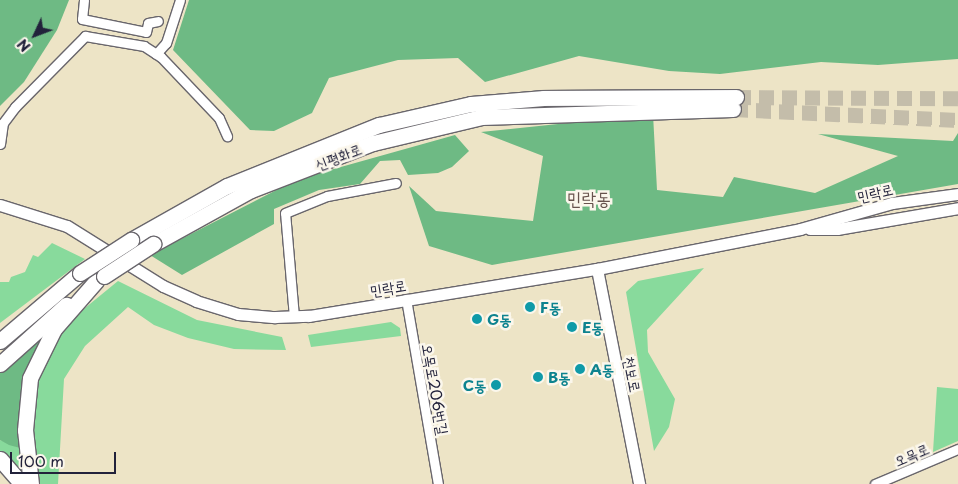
<!DOCTYPE html>
<html>
<head>
<meta charset="utf-8">
<style>
	body { margin:0 }
	#map { position:relative; width:958px; height:484px; overflow:hidden; background:#ede4c6; font-family:"Playpen Sans","Poor Story",sans-serif }
	div>[style] { position:absolute }
	[style*='--x'] { left:calc(var(--x)*1px); top:calc(var(--y)*1px); width:calc(var(--w)*1px); rotate:calc(var(--a)*1deg) }
	.green>* { inset:0; background:#88da9c }
	.forest>* { inset:0; background:#6eba84 }
	.highway-tunnel>* { height:15px; margin-top:-7.5px; transform-origin:0; background:repeating-linear-gradient(90deg,#c4bdaa 0 15px,transparent 0 23px) }
	.roads { filter:drop-shadow(1px 0 #69666c) drop-shadow(-1px 0 #69666c) drop-shadow(0 1px #69666c) drop-shadow(0 -1px #69666c) }
	.street>* { height:9px; margin:-4.5px; padding:0 4.5px; transform-origin:4.5px; border-radius:4.5px; background:#fff }
	.secondary>* { height:11px; margin:-5.5px; padding:0 5.5px; transform-origin:5.5px; border-radius:5.5px; background:#fff }
	.highway>* { height:15px; margin:-7.5px; padding:0 7.5px; transform-origin:7.5px; border-radius:7.5px; background:#fff }
	.bridges { filter:drop-shadow(1px 0 #69666c) drop-shadow(-1px 0 #69666c) drop-shadow(0 1px #69666c) drop-shadow(0 -1px #69666c) }
	.highway-bridge>* { height:15px; margin:-7.5px; padding:0 7.5px; transform-origin:7.5px; border-radius:7.5px; background:#fff }
	.dots>* { width:14px; height:14px; translate:-50% -50%; box-sizing:border-box; border:2px solid #fbf7ec; border-radius:50% }
	span { translate:-50% -50%; white-space:nowrap; text-align:center; line-height:1.15; -webkit-text-stroke:5px #fbf7ec; paint-order:stroke }
	.street-label { font-size:15px; color:#22223b }
	.culture-label { font-size:15px; color:#0d838f; font-weight:700 }
	.left { translate:0 -50%; text-align:left }
	.right { translate:-100% -50%; text-align:right }
	.quarter-label { font-size:18px; color:#67534d }
	.north { position:absolute; left:10px; top:10px; width:50px; height:50px; -webkit-text-stroke:4px #fbf7ec; paint-order:stroke; rotate:227deg; font-size:14px; font-weight:700; line-height:20px; text-align:center; color:#22223b }
	.north::after { content:''; display:block; margin:auto; width:18px; height:22px; background:#22223b; clip-path:polygon(50% 0,100% 100%,50% 72%,0 100%) }
	.scale { position:absolute; left:10px; top:452px; width:106px; height:22px; box-sizing:border-box; border:2px solid #22223b; border-top:0; padding-left:6px; font-size:15px; line-height:18px; white-space:nowrap; color:#22223b; -webkit-text-stroke:4px #fbf7ec; paint-order:stroke }
</style>
</head>
<body>
<div id="map">
	<div class="green">
		<i style="clip-path:polygon(52px 243px,85px 259px,0 323px,0 282px,9px 282px,11px 277px,25px 272px,33px 255px,38px 257px)"></i>
		<i style="clip-path:polygon(704px 268px,647px 330px,648px 352px,675px 399px,669px 427px,654px 451px,626px 292px,638px 281px)"></i>
		<i style="clip-path:polygon(118px 281px,197px 320px,282px 337px,286px 350px,234px 349px,188px 338px,154px 325px,128px 307px,85px 346px,64px 379px,58px 484px,34px 484px,32px 393px,40px 367px,54px 340px,74px 317px)"></i>
		<i style="clip-path:polygon(391px 322px,400px 328px,401px 336px,311px 347px,308px 335px)"></i>
		<i style="clip-path:polygon(937px 387px,958px 389px,958px 441px,933px 452px)"></i>
		<i style="clip-path:polygon(0 440px,20px 448px,22px 480px,0 456px)"></i>
	</div>
	<div class="forest">
		<i style="clip-path:polygon(0 0,69px 0,57px 30px,24px 82px,0 106px)"></i>
		<i style="clip-path:polygon(189px 0,958px 0,958px 59px,878px 65px,821px 62px,720px 74px,669px 71px,579px 56px,485px 82px,458px 58px,398px 60px,329px 78px,312px 113px,274px 131px,250px 130px,173px 50px)"></i>
		<i style="clip-path:polygon(653px 114px,657px 190px,723px 197px,734px 177px,815px 193px,898px 156px,818px 134px,953px 141px,958px 133px,958px 184px,492px 265px,429px 246px,409px 186px,436px 211px,533px 221px,543px 156px,481px 132px)"></i>
		<i style="clip-path:polygon(455px 135px,469px 151px,452px 167px,438px 173px,408px 175px,400px 160px,380px 161px,360px 184px,319px 190px,274px 209px,274px 224px,182px 275px,150px 255px,298px 179px)"></i>
		<i style="clip-path:polygon(54px 321px,39px 345px,20px 448px,9px 445px,0 440px,0 371px)"></i>
	</div>
	<div class="highway-tunnel">
		<i style="--x:736;--y:97;--w:222;--a:0.3"></i>
		<i style="--x:733;--y:109;--w:225;--a:2.8"></i>
	</div>
	<div class="roads">
		<div class="street">
			<i style="--x:84;--y:0;--w:19;--a:96"></i>
			<i style="--x:82;--y:19;--w:65;--a:11.5"></i>
			<i style="--x:146;--y:32;--w:9;--a:-77"></i>
			<i style="--x:148;--y:23;--w:10;--a:-11"></i>
			<i style="--x:156;--y:54;--w:15;--a:-48"></i>
			<i style="--x:166;--y:43;--w:45;--a:-72"></i>
			<i style="--x:0;--y:144;--w:21;--a:-82"></i>
			<i style="--x:3;--y:123;--w:20;--a:-53"></i>
			<i style="--x:15;--y:107;--w:100;--a:-45.4"></i>
			<i style="--x:85;--y:36;--w:60;--a:9.6"></i>
			<i style="--x:144;--y:46;--w:20;--a:33"></i>
			<i style="--x:161;--y:57;--w:84;--a:46.4"></i>
			<i style="--x:219;--y:118;--w:20;--a:66"></i>
			<i style="--x:406;--y:299;--w:188;--a:80.2"></i>
			<i style="--x:294;--y:317;--w:104;--a:-94.9"></i>
			<i style="--x:285;--y:213;--w:45;--a:-22"></i>
			<i style="--x:327;--y:196;--w:70;--a:-10.7"></i>
			<i style="--x:875;--y:484;--w:90;--a:-22.9"></i>
		</div>
		<div class="secondary">
			<i style="--x:0;--y:205;--w:70;--a:17.4"></i>
			<i style="--x:67;--y:226;--w:113;--a:32"></i>
			<i style="--x:163;--y:286;--w:36;--a:24"></i>
			<i style="--x:196;--y:301;--w:44;--a:17.2"></i>
			<i style="--x:238;--y:314;--w:37;--a:5"></i>
			<i style="--x:275;--y:317;--w:34;--a:-2"></i>
			<i style="--x:309;--y:316;--w:292;--a:-9.3"></i>
			<i style="--x:597;--y:269;--w:207;--a:-11.1"></i>
			<i style="--x:800;--y:229;--w:96;--a:-15.8"></i>
			<i style="--x:892;--y:203;--w:67;--a:-7.8"></i>
			<i style="--x:810;--y:229;--w:27;--a:0"></i>
			<i style="--x:837;--y:229;--w:123;--a:-9.8"></i>
			<i style="--x:597;--y:269;--w:219;--a:78.9"></i>
		</div>
		<div class="highway">
			<i style="--x:131;--y:240;--w:110;--a:-29.4"></i>
			<i style="--x:227;--y:186;--w:164;--a:-21.9"></i>
			<i style="--x:379;--y:125;--w:94;--a:-12.9"></i>
			<i style="--x:471;--y:104;--w:73;--a:-4.7"></i>
			<i style="--x:544;--y:98;--w:192;--a:-0.3"></i>
			<i style="--x:153;--y:244;--w:112;--a:-28.9"></i>
			<i style="--x:251;--y:190;--w:131;--a:-21.1"></i>
			<i style="--x:373;--y:143;--w:111;--a:-13.5"></i>
			<i style="--x:481;--y:117;--w:252;--a:-1.8"></i>
			<i style="--x:0;--y:341;--w:105;--a:-40.4"></i>
			<i style="--x:0;--y:364;--w:89;--a:-41.8"></i>
			<i style="--x:0;--y:459;--w:33;--a:49"></i>
			<i style="--x:31;--y:484;--w:54;--a:-96.3"></i>
			<i style="--x:25;--y:430;--w:52;--a:-84.5"></i>
			<i style="--x:30;--y:378;--w:55;--a:-63.9"></i>
			<i style="--x:54;--y:329;--w:64;--a:-48.8"></i>
		</div>
	</div>
	<div class="bridges">
		<div class="highway-bridge">
			<i style="--x:80;--y:273;--w:61;--a:-32.9"></i>
			<i style="--x:104;--y:276;--w:59;--a:-33.1"></i>
		</div>
	</div>
	<div class="dots">
		<i style="left:530px;top:307px;background:#0f9aa8"></i>
		<i style="left:477px;top:319px;background:#0f9aa8"></i>
		<i style="left:572px;top:327px;background:#0f9aa8"></i>
		<i style="left:580px;top:369px;background:#0f9aa8"></i>
		<i style="left:538px;top:377px;background:#0f9aa8"></i>
		<i style="left:496px;top:385px;background:#0f9aa8"></i>
	</div>
	<div class="street-label">
		<span style="left:338px;top:156px;rotate:-21deg">신평화로</span>
		<span style="left:875px;top:192px;rotate:-13deg">민락로</span>
		<span style="left:388px;top:287px;rotate:-9deg">민락로</span>
		<span style="left:633px;top:374px;rotate:79deg">천보로</span>
		<span style="left:436px;top:389px;rotate:80deg">오목로206번길</span>
		<span style="left:911px;top:454px;rotate:-23deg">오목로</span>
	</div>
	<div class="culture-label">
		<span class="left" style="left:540px;top:307px">F동</span>
		<span class="left" style="left:487px;top:319px">G동</span>
		<span class="left" style="left:582px;top:327px">E동</span>
		<span class="left" style="left:590px;top:369px">A동</span>
		<span class="left" style="left:548px;top:377px">B동</span>
		<span class="right" style="left:486px;top:385px">C동</span>
	</div>
	<div class="quarter-label">
		<span style="left:589px;top:198px">민락동</span>
	</div>
	<div class="north">N</div>
	<div class="scale">100 m</div>
</div>
</body>
</html>
